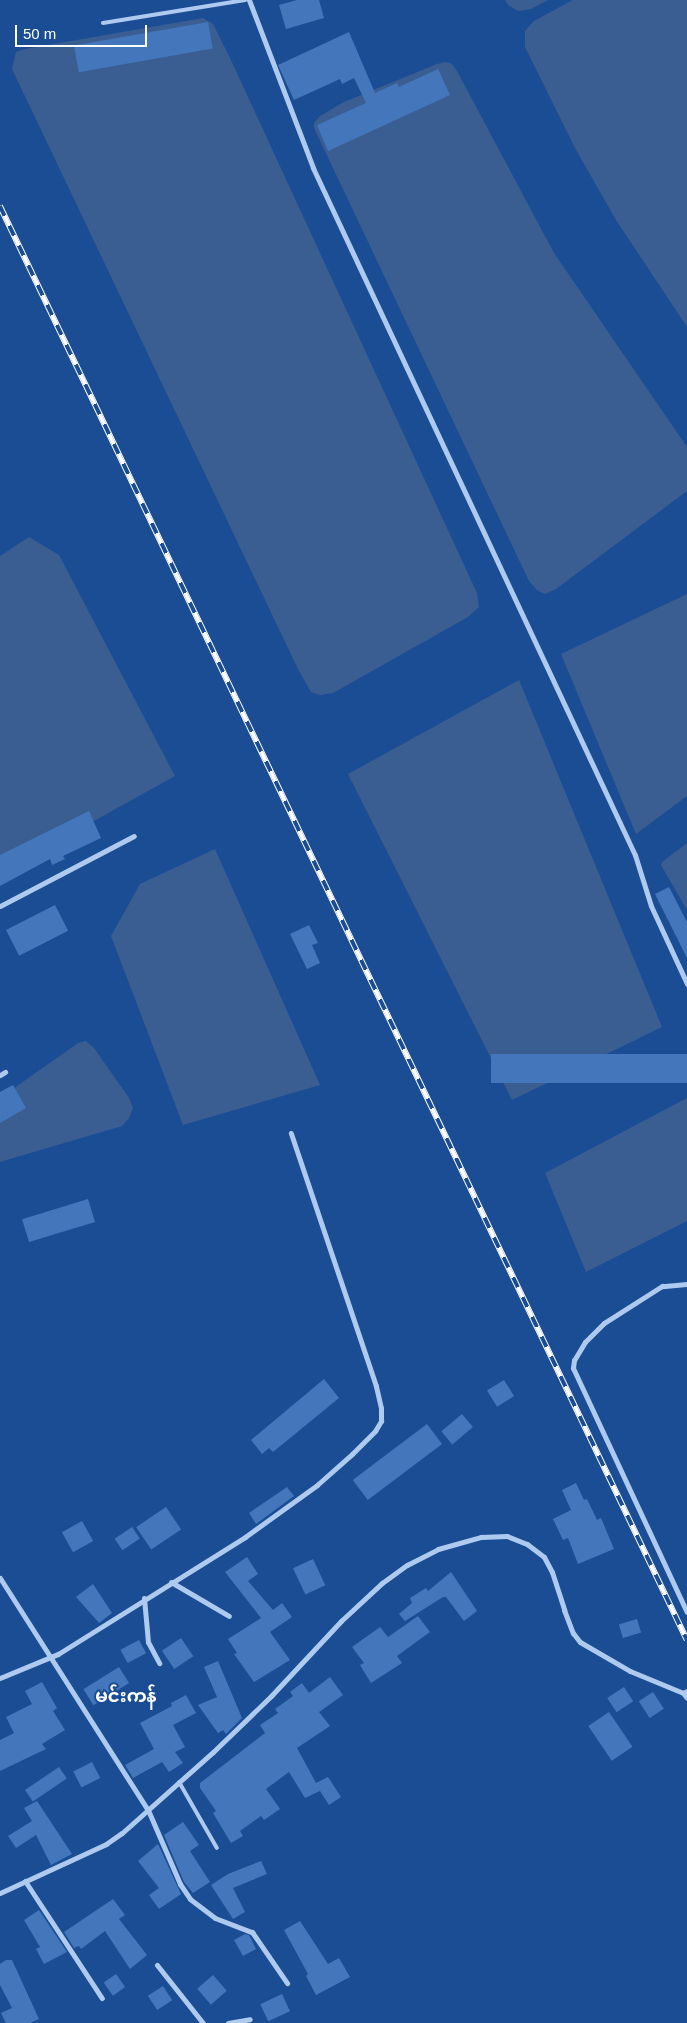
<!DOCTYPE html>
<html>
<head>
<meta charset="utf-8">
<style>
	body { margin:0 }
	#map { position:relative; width:687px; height:2023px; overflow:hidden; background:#1b4d94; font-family:Helvetica,"Noto Sans Myanmar",sans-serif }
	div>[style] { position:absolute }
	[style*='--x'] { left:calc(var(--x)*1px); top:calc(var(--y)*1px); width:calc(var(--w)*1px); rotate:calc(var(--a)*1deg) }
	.water>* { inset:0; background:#3a5e92 }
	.building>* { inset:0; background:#4476bb; transform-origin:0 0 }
	.lane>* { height:4px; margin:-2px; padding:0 2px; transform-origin:2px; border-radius:2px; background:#aecaef }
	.street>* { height:5px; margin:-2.5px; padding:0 2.5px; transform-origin:2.5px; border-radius:2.5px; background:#aecaef }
	.rail>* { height:5.5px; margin-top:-2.75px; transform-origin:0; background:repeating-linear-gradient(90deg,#1b4d94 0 11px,#fff 0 22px); box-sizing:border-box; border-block:1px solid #fff }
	span { translate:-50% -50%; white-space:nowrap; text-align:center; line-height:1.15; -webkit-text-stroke:4px #1b4d94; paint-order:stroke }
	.quarter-label { font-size:18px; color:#fff; font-weight:700 }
	.scale { position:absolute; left:15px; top:25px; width:132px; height:22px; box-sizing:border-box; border:2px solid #fff; border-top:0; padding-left:6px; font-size:15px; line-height:18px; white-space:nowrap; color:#fff; -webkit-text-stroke:4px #1b4d94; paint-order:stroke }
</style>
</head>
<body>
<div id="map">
	<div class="water">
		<i style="clip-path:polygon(505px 0,548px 0,531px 9px,518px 11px,508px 5px)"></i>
		<i style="clip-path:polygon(573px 0,687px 0,687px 327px,616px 220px,575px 148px,525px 47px,525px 31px,534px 21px)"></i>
		<i style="clip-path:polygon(203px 18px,213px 24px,230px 58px,477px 593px,479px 607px,468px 617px,333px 693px,320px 695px,311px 692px,298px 669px,12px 69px,16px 52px,25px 49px)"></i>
		<i style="clip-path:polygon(446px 62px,452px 64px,457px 71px,554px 253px,687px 447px,687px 491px,556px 589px,545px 594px,537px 590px,529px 581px,314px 128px,314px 123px,320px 116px,344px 102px,437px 64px)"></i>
		<i style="clip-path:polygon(29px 537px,59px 555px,175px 776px,0 873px,0 556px)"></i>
		<i style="clip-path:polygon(687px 594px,687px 796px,636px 834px,561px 654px)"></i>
		<i style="clip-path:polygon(519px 680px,662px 1027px,512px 1100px,348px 774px)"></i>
		<i style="clip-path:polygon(687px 843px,687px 910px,661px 865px,662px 862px)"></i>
		<i style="clip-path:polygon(215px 849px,320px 1085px,183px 1125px,111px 936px,140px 884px)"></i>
		<i style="clip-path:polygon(86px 1041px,94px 1048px,129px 1098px,133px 1108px,129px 1118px,122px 1126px,0 1162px,0 1098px,78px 1043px)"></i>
		<i style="clip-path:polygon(687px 1098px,687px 1221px,586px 1272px,545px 1173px)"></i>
	</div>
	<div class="building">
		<i style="clip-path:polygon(297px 0,319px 0,324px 18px,286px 29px,279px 5px)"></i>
		<i style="left:208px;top:22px;width:27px;height:136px;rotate:80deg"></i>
		<i style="clip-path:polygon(349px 32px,375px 93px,397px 83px,399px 87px,438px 69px,450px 95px,328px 151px,317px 125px,366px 103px,354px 78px,342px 84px,340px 79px,294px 100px,278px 65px)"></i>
		<i style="clip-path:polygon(89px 811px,101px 838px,63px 856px,65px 859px,52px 865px,50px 859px,0 886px,0 855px)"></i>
		<i style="clip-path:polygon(669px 887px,687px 922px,687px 958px,655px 894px)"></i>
		<i style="left:55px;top:905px;width:29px;height:55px;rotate:63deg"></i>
		<i style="clip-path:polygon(309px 925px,318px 943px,312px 945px,320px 963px,307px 969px,290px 934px)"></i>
		<i style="left:687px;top:1054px;width:29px;height:196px;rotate:90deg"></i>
		<i style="clip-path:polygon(13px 1085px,26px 1108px,0 1123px,0 1092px)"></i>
		<i style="left:88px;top:1199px;width:24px;height:69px;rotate:73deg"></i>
		<i style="clip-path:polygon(324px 1379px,339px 1398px,273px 1452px,269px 1448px,262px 1454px,251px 1440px)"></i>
		<i style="left:504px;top:1380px;width:19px;height:20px;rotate:58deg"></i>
		<i style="left:462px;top:1414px;width:17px;height:27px;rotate:50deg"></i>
		<i style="left:427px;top:1424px;width:25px;height:93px;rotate:53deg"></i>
		<i style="clip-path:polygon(576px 1483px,584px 1500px,587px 1499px,597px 1520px,601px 1518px,614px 1549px,578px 1564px,568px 1538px,563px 1540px,553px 1519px,571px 1510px,562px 1490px)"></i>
		<i style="clip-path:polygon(287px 1487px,294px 1496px,256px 1524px,249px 1513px)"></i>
		<i style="left:166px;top:1507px;width:27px;height:36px;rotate:56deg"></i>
		<i style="left:82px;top:1521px;width:23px;height:23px;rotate:61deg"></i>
		<i style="left:132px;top:1527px;width:14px;height:21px;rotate:56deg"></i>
		<i style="clip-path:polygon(247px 1557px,258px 1574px,248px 1581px,273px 1610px,282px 1603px,292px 1617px,270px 1632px,290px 1660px,254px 1682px,234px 1654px,237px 1653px,228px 1639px,261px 1618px,225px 1572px)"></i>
		<i style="left:313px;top:1559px;width:29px;height:22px;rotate:65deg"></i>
		<i style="clip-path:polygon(451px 1572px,477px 1611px,464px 1621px,446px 1597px,443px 1597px,405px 1621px,399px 1614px,412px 1603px,410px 1598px,426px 1588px,428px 1591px)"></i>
		<i style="clip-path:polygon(93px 1584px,112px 1613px,99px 1623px,76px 1597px)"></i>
		<i style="clip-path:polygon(418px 1616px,430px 1632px,397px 1656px,402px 1663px,371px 1683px,360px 1665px,364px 1663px,352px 1647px,380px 1627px,388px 1637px)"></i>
		<i style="left:637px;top:1619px;width:14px;height:19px;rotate:73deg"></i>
		<i style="left:181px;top:1638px;width:22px;height:23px;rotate:56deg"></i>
		<i style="left:139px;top:1640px;width:15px;height:21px;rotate:62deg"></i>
		<i style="clip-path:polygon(218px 1661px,242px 1718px,226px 1734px,223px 1730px,218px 1733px,198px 1705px,217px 1697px,204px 1667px)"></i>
		<i style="left:119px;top:1667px;width:19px;height:42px;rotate:58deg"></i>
		<i style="clip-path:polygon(330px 1677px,343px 1695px,319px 1712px,330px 1726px,297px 1748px,316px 1783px,328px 1777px,341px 1797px,329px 1805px,320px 1791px,305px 1798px,289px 1772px,266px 1789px,280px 1809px,264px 1820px,261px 1816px,240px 1831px,243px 1836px,231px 1843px,213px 1813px,216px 1811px,200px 1788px,200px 1783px,265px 1733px,260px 1725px,278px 1713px,275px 1709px,293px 1696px,290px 1692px,302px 1683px,309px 1693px)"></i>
		<i style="clip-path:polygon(42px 1682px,57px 1708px,53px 1711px,65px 1730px,42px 1744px,46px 1749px,0 1771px,0 1740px,14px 1733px,6px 1717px,32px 1704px,25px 1691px)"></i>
		<i style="left:624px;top:1687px;width:17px;height:20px;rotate:57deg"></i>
		<i style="left:653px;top:1692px;width:20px;height:17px;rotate:57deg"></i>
		<i style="clip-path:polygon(186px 1695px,196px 1713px,173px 1725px,185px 1747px,175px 1752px,183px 1763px,169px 1772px,162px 1762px,133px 1778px,125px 1765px,154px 1749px,140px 1723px,172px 1706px,171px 1703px)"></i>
		<i style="left:609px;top:1712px;width:42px;height:25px;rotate:56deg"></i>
		<i style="left:92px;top:1762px;width:18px;height:21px;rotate:63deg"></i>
		<i style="left:59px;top:1767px;width:14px;height:41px;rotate:56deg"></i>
		<i style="clip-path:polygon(37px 1801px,72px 1854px,51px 1865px,36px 1835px,16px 1848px,8px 1836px,32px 1821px,24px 1808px)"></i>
		<i style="clip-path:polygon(183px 1822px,199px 1845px,190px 1851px,210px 1882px,193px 1893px,184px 1882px,164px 1835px)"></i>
		<i style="clip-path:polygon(158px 1844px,181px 1894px,159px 1909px,149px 1895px,159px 1888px,138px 1861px)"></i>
		<i style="clip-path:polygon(261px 1861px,267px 1874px,233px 1888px,245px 1912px,233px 1919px,211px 1885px,228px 1874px)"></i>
		<i style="clip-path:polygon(113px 1899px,125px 1915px,119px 1919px,147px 1955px,130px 1969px,105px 1931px,81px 1949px,79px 1946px,74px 1948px,64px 1932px)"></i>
		<i style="clip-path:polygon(39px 1910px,67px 1952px,44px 1964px,36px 1949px,40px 1947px,24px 1920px)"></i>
		<i style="clip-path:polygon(300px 1921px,328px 1964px,339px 1958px,350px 1977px,316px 1995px,306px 1976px,308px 1974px,284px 1930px)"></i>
		<i style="clip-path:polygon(245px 1934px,249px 1935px,256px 1949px,243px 1956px,234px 1940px)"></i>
		<i style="clip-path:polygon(6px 1960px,12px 1960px,39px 2019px,30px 2023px,6px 2023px,1px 2013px,12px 2008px,0 1985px,0 1964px)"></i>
		<i style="left:116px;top:1974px;width:16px;height:15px;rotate:55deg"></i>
		<i style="left:213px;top:1975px;width:21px;height:21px;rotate:49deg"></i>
		<i style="left:163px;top:1986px;width:17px;height:18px;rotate:57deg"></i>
		<i style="left:282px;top:1994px;width:19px;height:24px;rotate:65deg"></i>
	</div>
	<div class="lane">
		<i style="--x:103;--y:23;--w:144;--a:-9.2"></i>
		<i style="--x:179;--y:1782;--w:76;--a:60.1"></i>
	</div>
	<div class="street">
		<i style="--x:249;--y:0;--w:180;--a:69.1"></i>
		<i style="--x:313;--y:168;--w:759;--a:64.89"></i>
		<i style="--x:635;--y:855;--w:53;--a:72.6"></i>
		<i style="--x:651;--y:906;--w:86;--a:65.2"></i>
		<i style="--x:0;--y:906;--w:151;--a:-27.6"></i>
		<i style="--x:0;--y:1075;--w:6;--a:-31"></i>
		<i style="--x:687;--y:1284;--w:25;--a:175"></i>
		<i style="--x:662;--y:1286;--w:69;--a:147.5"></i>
		<i style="--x:604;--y:1323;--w:27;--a:135"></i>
		<i style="--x:585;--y:1342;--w:21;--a:121"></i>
		<i style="--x:574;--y:1360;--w:8;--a:97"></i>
		<i style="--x:573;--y:1368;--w:269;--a:65"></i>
		<i style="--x:0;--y:1578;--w:275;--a:57.5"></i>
		<i style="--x:148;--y:1810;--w:81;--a:66.6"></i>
		<i style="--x:180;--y:1884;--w:18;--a:56"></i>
		<i style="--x:190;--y:1899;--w:31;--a:37"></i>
		<i style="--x:215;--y:1918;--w:40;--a:21"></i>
		<i style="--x:252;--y:1932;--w:62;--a:55.5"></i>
		<i style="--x:171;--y:1582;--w:67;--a:30.4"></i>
		<i style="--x:144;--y:1598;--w:44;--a:84.8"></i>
		<i style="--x:148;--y:1642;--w:24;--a:62"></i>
		<i style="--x:0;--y:1678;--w:63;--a:-22.5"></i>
		<i style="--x:58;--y:1654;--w:221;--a:-32"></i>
		<i style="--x:245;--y:1537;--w:89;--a:-35.8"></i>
		<i style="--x:317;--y:1485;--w:47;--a:-41.5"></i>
		<i style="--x:352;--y:1454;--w:33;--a:-45"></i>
		<i style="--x:375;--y:1431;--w:12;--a:-59"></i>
		<i style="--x:381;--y:1421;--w:13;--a:-90"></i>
		<i style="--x:381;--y:1408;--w:23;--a:-103"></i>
		<i style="--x:376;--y:1386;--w:267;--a:-108.6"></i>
		<i style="--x:687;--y:1691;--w:4;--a:153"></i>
		<i style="--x:683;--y:1693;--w:6;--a:51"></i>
		<i style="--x:25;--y:1881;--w:140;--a:56.7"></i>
		<i style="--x:0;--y:1893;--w:117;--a:-24.8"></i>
		<i style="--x:106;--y:1844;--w:19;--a:-35"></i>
		<i style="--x:122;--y:1833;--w:122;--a:-41.7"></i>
		<i style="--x:213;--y:1752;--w:81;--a:-44"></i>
		<i style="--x:271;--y:1696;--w:103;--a:-47"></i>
		<i style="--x:341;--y:1621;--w:56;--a:-42.8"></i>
		<i style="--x:382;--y:1583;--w:31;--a:-36"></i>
		<i style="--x:407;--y:1565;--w:35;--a:-27"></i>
		<i style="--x:438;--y:1549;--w:45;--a:-15.6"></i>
		<i style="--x:481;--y:1537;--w:26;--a:-2"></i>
		<i style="--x:507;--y:1536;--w:22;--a:22"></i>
		<i style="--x:527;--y:1544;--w:21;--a:37"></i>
		<i style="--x:544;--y:1557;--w:17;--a:62"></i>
		<i style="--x:552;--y:1572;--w:40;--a:72"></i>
		<i style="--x:564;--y:1610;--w:25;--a:69"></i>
		<i style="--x:573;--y:1633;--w:11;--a:52"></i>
		<i style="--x:580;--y:1642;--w:58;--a:30.1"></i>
		<i style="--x:630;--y:1671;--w:57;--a:22.5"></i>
		<i style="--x:157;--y:1965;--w:74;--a:51.6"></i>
		<i style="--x:228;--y:2023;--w:22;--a:-10"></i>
	</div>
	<div class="rail">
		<i style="--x:0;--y:206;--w:1590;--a:64.4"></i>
	</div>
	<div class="quarter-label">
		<span style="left:126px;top:1696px">မင်းကန်</span>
	</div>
	<div class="scale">50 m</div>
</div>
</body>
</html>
